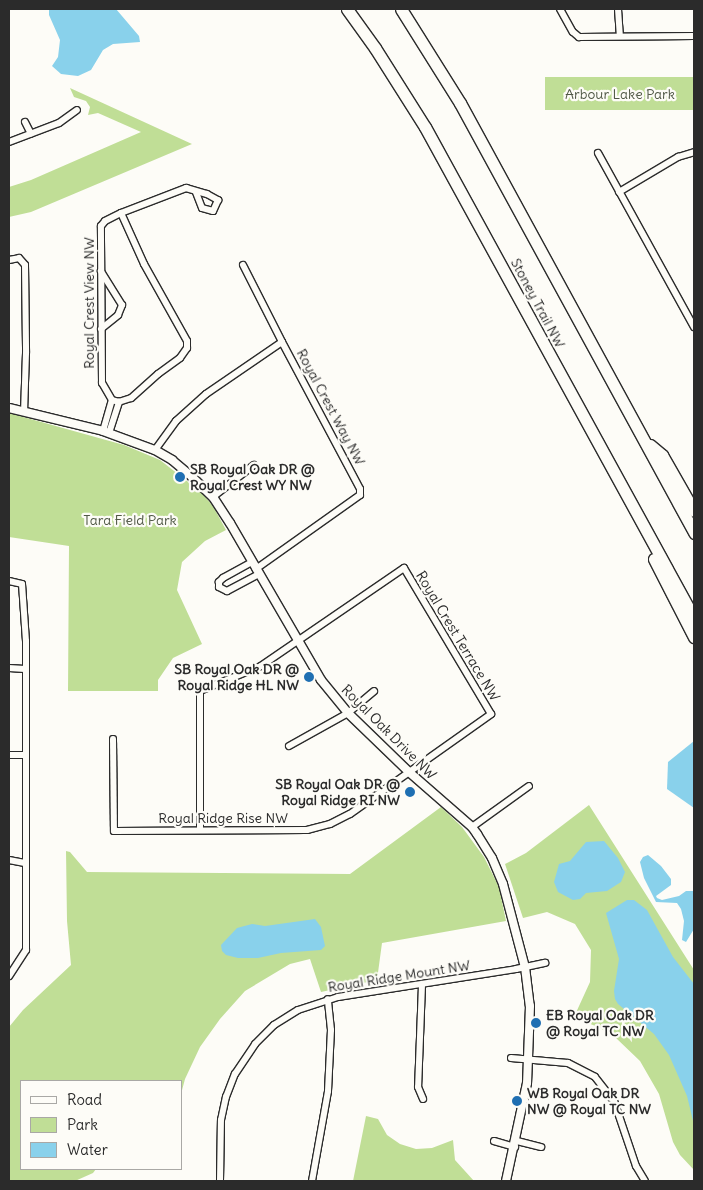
<!DOCTYPE html>
<html>
<head>
<meta charset="utf-8">
<style>
	body { margin:0 }
	#map { position:relative; width:703px; height:1190px; overflow:hidden; background:#fdfcf7; font-family:Delius,sans-serif }
	div>[style] { position:absolute }
	[style*='--x'] { left:calc(var(--x)*1px); top:calc(var(--y)*1px); width:calc(var(--w)*1px); rotate:calc(var(--a)*1deg) }
	.green>* { inset:0; background:#c0de96; transform-origin:0 0 }
	.water>* { inset:0; background:#89d1eb }
	.roads { filter:drop-shadow(1px 0 #2b2b2b) drop-shadow(-1px 0 #2b2b2b) drop-shadow(0 1px #2b2b2b) drop-shadow(0 -1px #2b2b2b) }
	.minor>* { height:6px; margin:-3px; padding:0 3px; transform-origin:3px; border-radius:3px; background:#fdfcf7 }
	.tertiary>* { height:8px; margin:-4px; padding:0 4px; transform-origin:4px; border-radius:4px; background:#fdfcf7 }
	.motorway>* { height:11px; margin:-5.5px; padding:0 5.5px; transform-origin:5.5px; border-radius:5.5px; background:#fdfcf7 }
	.dots>* { width:14px; height:14px; translate:-50% -50%; box-sizing:border-box; border:2px solid #fdfcf7; border-radius:50% }
	span { translate:-50% -50%; white-space:nowrap; text-align:center; line-height:1.15; -webkit-text-stroke:4.5px #fdfcf7; paint-order:stroke }
	.park-label { font-size:14px; color:#505846 }
	.street-label { font-size:14px; color:#2b2b2b }
	.poi-label { font-size:14px; color:#2b2b2b; font-weight:700 }
	.left { translate:0 -50%; text-align:left }
	.right { translate:-100% -50%; text-align:right }
	.frame { position:absolute; inset:0; border:10px solid #2b2b2b; pointer-events:none }
	.legend { position:absolute; left:20px; top:1080px; width:162px; height:90px; box-sizing:border-box; background:#fdfcf7; border:1px solid #a9a8a5; margin:0; padding:6px 9px; list-style:none; font-size:15px; color:#2b2b2b }
	.legend li { display:flex; align-items:center; gap:10px; height:25px }
	.legend b { width:25px; border:1px solid #a9a8a5 }
</style>
</head>
<body>
<div id="map">
	<div class="green">
		<i style="left:694px;top:77px;width:33px;height:149px;rotate:90deg"></i>
		<i style="clip-path:polygon(70px 88px,192px 144px,31px 212px,9px 217px,9px 187px,31px 180px,141px 132px,98px 113px,88px 115px,90px 107px,86px 101px,74px 97px)"></i>
		<i style="clip-path:polygon(9px 413px,124px 445px,160px 460px,201px 492px,213px 506px,226px 530px,205px 541px,182px 562px,177px 590px,202px 644px,173px 658px,158px 680px,158px 691px,68px 691px,69px 546px,9px 537px)"></i>
		<i style="clip-path:polygon(589px 805px,694px 970px,694px 1170px,680px 1155px,673px 1142px,659px 1094px,640px 1061px,616px 1038px,600px 1028px,574px 1017px,590px 982px,591px 950px,575px 924px,547px 912px,523px 918px,505px 864px,526px 853px)"></i>
		<i style="clip-path:polygon(441px 807px,462px 827px,484px 857px,499px 887px,506px 921px,382px 943px,377px 980px,321px 992px,310px 959px,290px 964px,245px 991px,220px 1019px,200px 1047px,185px 1079px,181px 1094px,181px 1081px,21px 1081px,21px 1169px,96px 1169px,93px 1173px,75px 1181px,9px 1181px,9px 1027px,23px 1010px,71px 965px,67px 921px,66px 851px,70px 852px,87px 872px,350px 874px)"></i>
		<i style="clip-path:polygon(366px 1116px,378px 1119px,387px 1135px,400px 1144px,416px 1149px,432px 1148px,453px 1140px,455px 1160px,474px 1181px,353px 1181px)"></i>
	</div>
	<div class="water">
		<i style="clip-path:polygon(49px 9px,116px 9px,139px 36px,140px 42px,113px 44px,103px 50px,91px 70px,78px 76px,61px 74px,52px 66px,58px 57px,60px 40px,49px 15px)"></i>
		<i style="clip-path:polygon(694px 741px,694px 808px,667px 789px,668px 762px)"></i>
		<i style="clip-path:polygon(604px 841px,618px 858px,625px 872px,621px 882px,607px 891px,586px 893px,580px 899px,573px 900px,558px 892px,554px 882px,559px 864px,570px 861px,586px 842px)"></i>
		<i style="clip-path:polygon(648px 855px,661px 866px,671px 879px,671px 885px,656px 896px,657px 898px,662px 900px,679px 896px,686px 891px,694px 891px,694px 929px,686px 942px,682px 940px,684px 921px,681px 909px,677px 903px,656px 902px,644px 878px,640px 862px,643px 857px)"></i>
		<i style="clip-path:polygon(627px 900px,634px 900px,647px 910px,673px 957px,694px 984px,694px 1125px,687px 1096px,669px 1055px,654px 1034px,618px 1004px,615px 999px,614px 991px,619px 959px,606px 913px)"></i>
		<i style="clip-path:polygon(315px 919px,321px 927px,325px 946px,321px 950px,281px 953px,258px 958px,238px 958px,226px 955px,222px 951px,221px 945px,237px 928px,252px 924px,265px 926px)"></i>
	</div>
	<div class="roads">
		<div class="minor">
			<i style="--x:560;--y:9;--w:26;--a:61"></i>
			<i style="--x:573;--y:32;--w:8;--a:40"></i>
			<i style="--x:579;--y:37;--w:115;--a:-0.5"></i>
			<i style="--x:618;--y:9;--w:27;--a:86"></i>
			<i style="--x:25;--y:122;--w:13;--a:63"></i>
			<i style="--x:9;--y:142;--w:53;--a:-20.8"></i>
			<i style="--x:59;--y:123;--w:22;--a:-36"></i>
			<i style="--x:598;--y:153;--w:199;--a:61.1"></i>
			<i style="--x:619;--y:192;--w:69;--a:-30.7"></i>
			<i style="--x:678;--y:157;--w:17;--a:-17"></i>
			<i style="--x:121;--y:213;--w:56;--a:65.7"></i>
			<i style="--x:144;--y:264;--w:88;--a:60.8"></i>
			<i style="--x:187;--y:341;--w:7;--a:90"></i>
			<i style="--x:187;--y:348;--w:12;--a:125"></i>
			<i style="--x:180;--y:358;--w:27;--a:144"></i>
			<i style="--x:158;--y:374;--w:36;--a:138"></i>
			<i style="--x:131;--y:398;--w:13;--a:162"></i>
			<i style="--x:119;--y:402;--w:7;--a:-164"></i>
			<i style="--x:112;--y:400;--w:20;--a:-120"></i>
			<i style="--x:102;--y:383;--w:157;--a:-90.4"></i>
			<i style="--x:101;--y:226;--w:6;--a:-51"></i>
			<i style="--x:105;--y:221;--w:18;--a:-27"></i>
			<i style="--x:121;--y:213;--w:70;--a:-21"></i>
			<i style="--x:186;--y:188;--w:22;--a:16"></i>
			<i style="--x:207;--y:194;--w:13;--a:29"></i>
			<i style="--x:218;--y:200;--w:12;--a:114"></i>
			<i style="--x:213;--y:211;--w:11;--a:-165"></i>
			<i style="--x:202;--y:208;--w:17;--a:-111"></i>
			<i style="--x:9;--y:260;--w:10;--a:-11"></i>
			<i style="--x:19;--y:258;--w:9;--a:49"></i>
			<i style="--x:25;--y:265;--w:88;--a:89.3"></i>
			<i style="--x:26;--y:353;--w:59;--a:91.9"></i>
			<i style="--x:243;--y:265;--w:86;--a:63.1"></i>
			<i style="--x:101;--y:329;--w:22;--a:-39"></i>
			<i style="--x:118;--y:315;--w:11;--a:-68"></i>
			<i style="--x:122;--y:305;--w:40;--a:-122"></i>
			<i style="--x:103;--y:431;--w:32;--a:-74"></i>
			<i style="--x:109;--y:433;--w:33;--a:-72"></i>
			<i style="--x:155;--y:450;--w:36;--a:-54"></i>
			<i style="--x:176;--y:421;--w:40;--a:-42"></i>
			<i style="--x:206;--y:394;--w:92;--a:-34.4"></i>
			<i style="--x:282;--y:342;--w:166;--a:62"></i>
			<i style="--x:360;--y:489;--w:6;--a:90"></i>
			<i style="--x:360;--y:495;--w:128;--a:144.6"></i>
			<i style="--x:213;--y:497;--w:52;--a:-38"></i>
			<i style="--x:252;--y:562;--w:33;--a:151"></i>
			<i style="--x:223;--y:578;--w:6;--a:135"></i>
			<i style="--x:219;--y:582;--w:5;--a:90"></i>
			<i style="--x:219;--y:587;--w:9;--a:27"></i>
			<i style="--x:227;--y:591;--w:36;--a:-28"></i>
			<i style="--x:9;--y:581;--w:13;--a:13"></i>
			<i style="--x:22;--y:584;--w:57;--a:86"></i>
			<i style="--x:26;--y:641;--w:309;--a:90"></i>
			<i style="--x:26;--y:950;--w:31;--a:123"></i>
			<i style="--x:9;--y:668;--w:16;--a:4"></i>
			<i style="--x:113;--y:739;--w:92;--a:89.4"></i>
			<i style="--x:114;--y:831;--w:193;--a:-0.3"></i>
			<i style="--x:307;--y:830;--w:24;--a:-15"></i>
			<i style="--x:330;--y:824;--w:22;--a:-27"></i>
			<i style="--x:350;--y:814;--w:173;--a:-35.3"></i>
			<i style="--x:491;--y:714;--w:170;--a:-120.8"></i>
			<i style="--x:404;--y:568;--w:173;--a:145.6"></i>
			<i style="--x:261;--y:666;--w:66;--a:157.7"></i>
			<i style="--x:200;--y:691;--w:138;--a:90"></i>
			<i style="--x:289;--y:746;--w:68;--a:-29.2"></i>
			<i style="--x:348;--y:713;--w:34;--a:-40"></i>
			<i style="--x:9;--y:755;--w:16;--a:0"></i>
			<i style="--x:472;--y:827;--w:70;--a:-35.7"></i>
			<i style="--x:9;--y:860;--w:16;--a:11"></i>
			<i style="--x:422;--y:985;--w:102;--a:92.2"></i>
			<i style="--x:418;--y:1087;--w:13;--a:67"></i>
			<i style="--x:511;--y:1058;--w:57;--a:5"></i>
			<i style="--x:568;--y:1063;--w:30;--a:27"></i>
			<i style="--x:595;--y:1077;--w:31;--a:52"></i>
			<i style="--x:614;--y:1101;--w:69;--a:71.3"></i>
			<i style="--x:636;--y:1166;--w:17;--a:59"></i>
			<i style="--x:494;--y:1141;--w:22;--a:16"></i>
			<i style="--x:517;--y:1141;--w:25;--a:14"></i>
			<i style="--x:220;--y:1181;--w:61;--a:-89.1"></i>
			<i style="--x:221;--y:1120;--w:24;--a:-78"></i>
			<i style="--x:226;--y:1097;--w:25;--a:-69"></i>
			<i style="--x:235;--y:1074;--w:36;--a:-56"></i>
			<i style="--x:255;--y:1044;--w:27;--a:-45"></i>
			<i style="--x:274;--y:1025;--w:28;--a:-32"></i>
			<i style="--x:298;--y:1010;--w:42;--a:-18"></i>
			<i style="--x:338;--y:997;--w:180;--a:-8.9"></i>
			<i style="--x:516;--y:969;--w:30;--a:-12"></i>
			<i style="--x:312;--y:1181;--w:91;--a:-79.9"></i>
			<i style="--x:328;--y:1091;--w:61;--a:-87.2"></i>
			<i style="--x:331;--y:1030;--w:31;--a:-96"></i>
		</div>
		<div class="tertiary">
			<i style="--x:9;--y:408;--w:97;--a:13.7"></i>
			<i style="--x:103;--y:431;--w:55;--a:20.1"></i>
			<i style="--x:155;--y:450;--w:20;--a:30"></i>
			<i style="--x:172;--y:460;--w:26;--a:40"></i>
			<i style="--x:192;--y:477;--w:29;--a:44"></i>
			<i style="--x:213;--y:497;--w:31;--a:57"></i>
			<i style="--x:230;--y:523;--w:181;--a:59.9"></i>
			<i style="--x:321;--y:680;--w:43;--a:50.7"></i>
			<i style="--x:348;--y:713;--w:85;--a:44"></i>
			<i style="--x:409;--y:772;--w:84;--a:41.1"></i>
			<i style="--x:472;--y:827;--w:9;--a:54"></i>
			<i style="--x:477;--y:834;--w:28;--a:58"></i>
			<i style="--x:492;--y:858;--w:28;--a:67"></i>
			<i style="--x:503;--y:884;--w:86;--a:75.2"></i>
			<i style="--x:525;--y:967;--w:39;--a:83"></i>
			<i style="--x:530;--y:1006;--w:77;--a:92.2"></i>
			<i style="--x:527;--y:1083;--w:100;--a:102.1"></i>
		</div>
		<div class="motorway">
			<i style="--x:347;--y:9;--w:48;--a:54.3"></i>
			<i style="--x:375;--y:48;--w:93;--a:57.7"></i>
			<i style="--x:425;--y:127;--w:560;--a:61.28"></i>
			<i style="--x:401;--y:9;--w:111;--a:57.9"></i>
			<i style="--x:460;--y:103;--w:490;--a:61.4"></i>
			<i style="--x:650;--y:445;--w:16;--a:40"></i>
			<i style="--x:662;--y:455;--w:64;--a:60.3"></i>
			<i style="--x:654;--y:559;--w:88;--a:62.9"></i>
		</div>
	</div>
	<div class="dots">
		<i style="left:180px;top:477px;background:#1f6fb2"></i>
		<i style="left:309px;top:677px;background:#1f6fb2"></i>
		<i style="left:410px;top:792px;background:#1f6fb2"></i>
		<i style="left:536px;top:1023px;background:#1f6fb2"></i>
		<i style="left:517px;top:1101px;background:#1f6fb2"></i>
	</div>
	<div class="park-label">
		<span style="left:620px;top:94px">Arbour Lake Park</span>
		<span style="left:130px;top:520px">Tara Field Park</span>
	</div>
	<div class="street-label">
		<span style="left:89px;top:303px;rotate:-90deg">Royal Crest View NW</span>
		<span style="left:538px;top:303px;rotate:62deg">Stoney Trail NW</span>
		<span style="left:331px;top:407px;rotate:62deg">Royal Crest Way NW</span>
		<span style="left:458px;top:636px;rotate:59deg">Royal Crest Terrace NW</span>
		<span style="left:389px;top:732px;rotate:45deg">Royal Oak Drive NW</span>
		<span style="left:223px;top:818px">Royal Ridge Rise NW</span>
		<span style="left:399px;top:976px;rotate:-9deg">Royal Ridge Mount NW</span>
	</div>
	<div class="poi-label">
		<span class="left" style="left:190px;top:477px">SB Royal Oak DR @<br>Royal Crest WY NW</span>
		<span class="right" style="left:299px;top:677px">SB Royal Oak DR @<br>Royal Ridge HL NW</span>
		<span class="right" style="left:400px;top:792px">SB Royal Oak DR @<br>Royal Ridge RI NW</span>
		<span class="left" style="left:546px;top:1023px">EB Royal Oak DR<br>@ Royal TC NW</span>
		<span class="left" style="left:527px;top:1101px">WB Royal Oak DR<br>NW @ Royal TC NW</span>
	</div>
	<div class="frame"></div>
	<ul class="legend">
	<li><b style="height:6px;background:#fdfcf7"></b>Road</li>
	<li><b style="height:14px;background:#c0de96"></b>Park</li>
	<li><b style="height:14px;background:#89d1eb"></b>Water</li>
	</ul>
</div>
</body>
</html>
